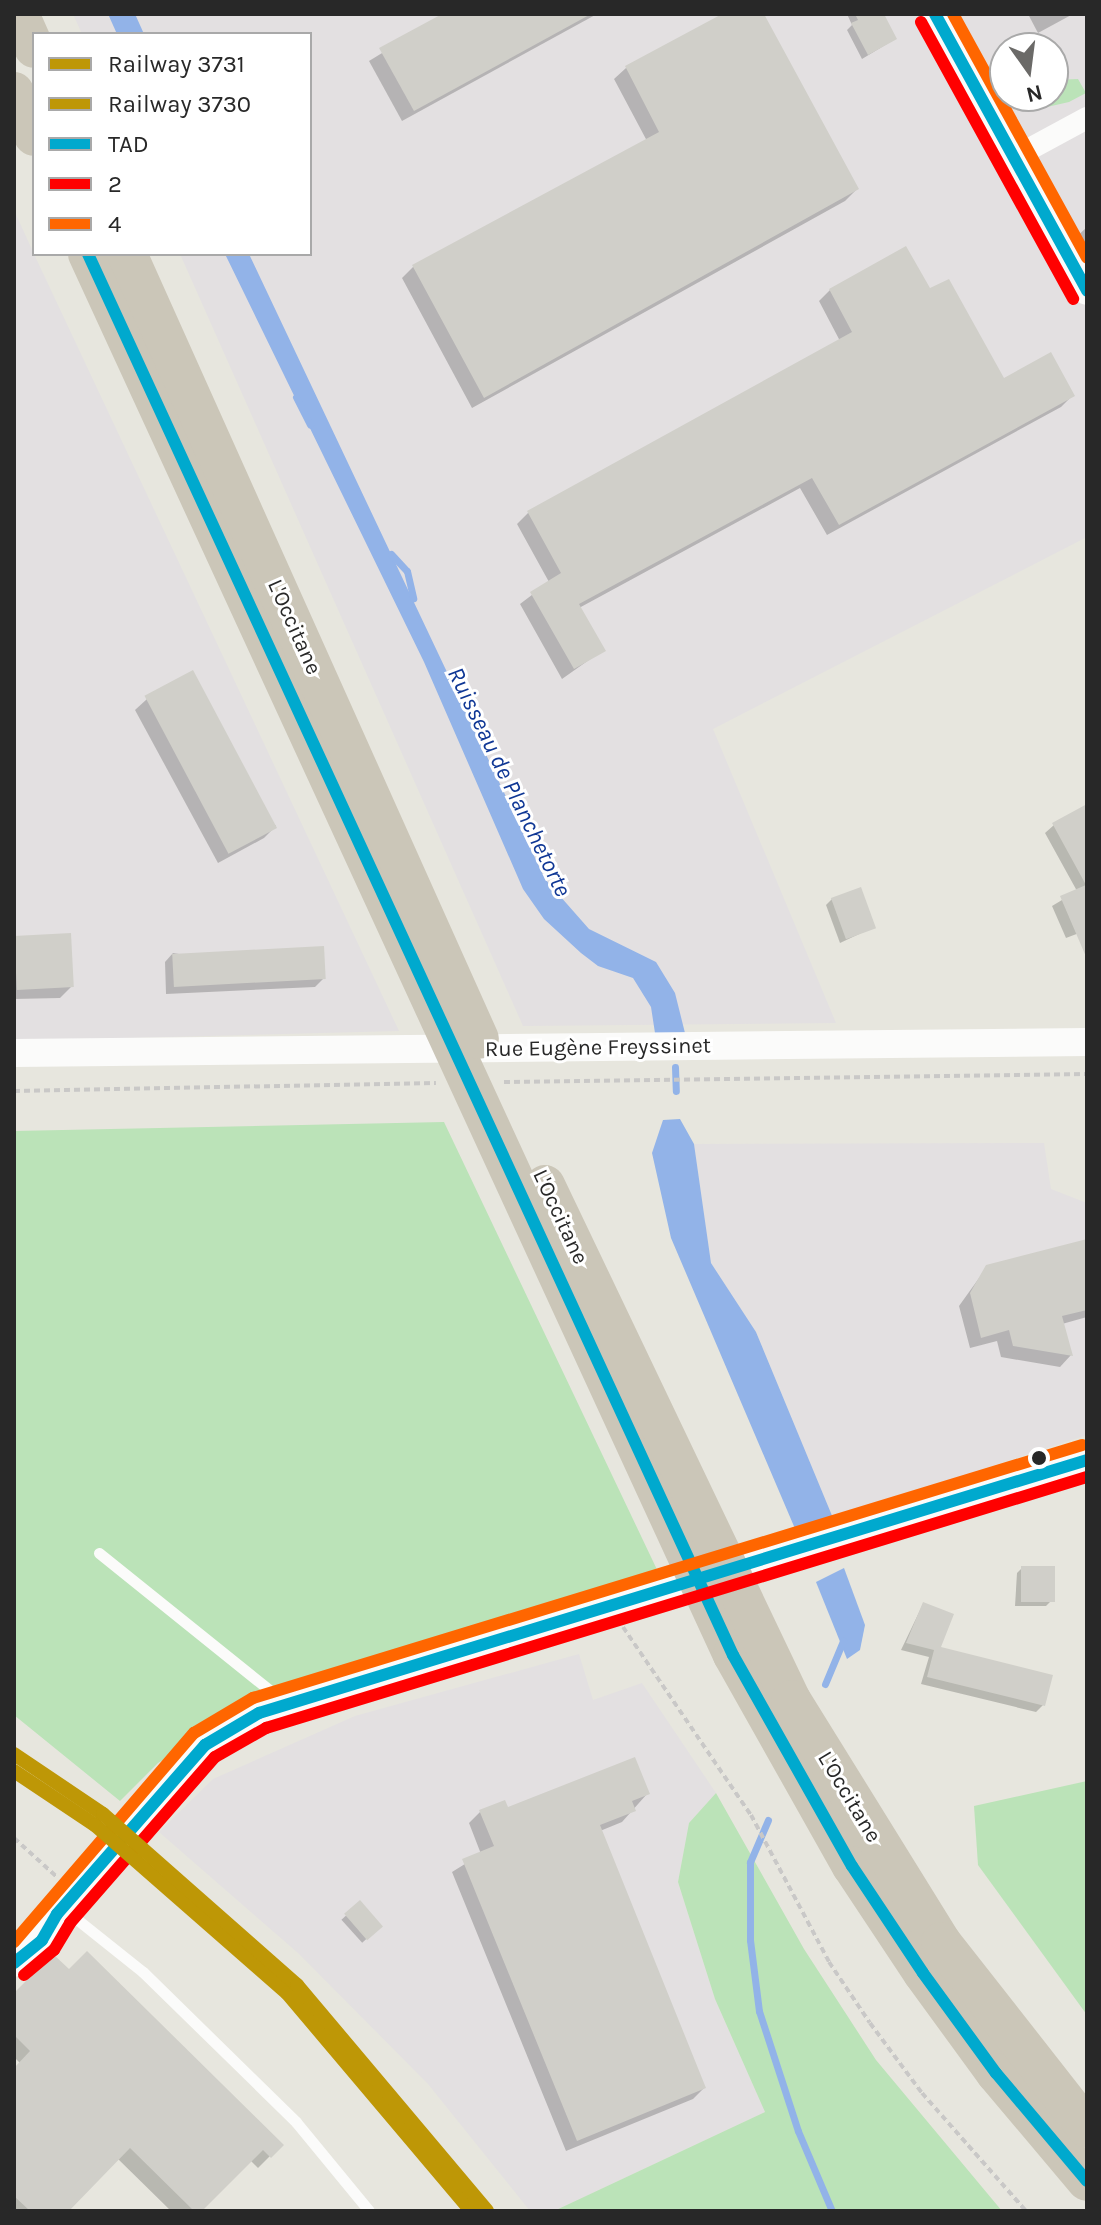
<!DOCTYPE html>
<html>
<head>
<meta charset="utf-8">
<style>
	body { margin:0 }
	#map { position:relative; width:1101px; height:2225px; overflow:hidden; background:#e7e6de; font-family:Karla,sans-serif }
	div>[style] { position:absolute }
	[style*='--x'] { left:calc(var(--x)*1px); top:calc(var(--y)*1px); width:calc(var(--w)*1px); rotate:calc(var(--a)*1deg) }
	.industrial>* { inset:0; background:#e3e0e1 }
	.green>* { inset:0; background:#bbe3b8 }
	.water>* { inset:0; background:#92b3e8 }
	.shadow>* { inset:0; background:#0003; transform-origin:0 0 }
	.stream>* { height:7px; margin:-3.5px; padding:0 3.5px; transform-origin:3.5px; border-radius:3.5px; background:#92b3e8 }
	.building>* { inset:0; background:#d0cfc9; transform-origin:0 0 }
	.path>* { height:4px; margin-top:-2px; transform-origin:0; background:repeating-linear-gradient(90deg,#c9c8c7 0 6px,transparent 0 10px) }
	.service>* { height:11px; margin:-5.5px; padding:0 5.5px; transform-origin:5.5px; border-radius:5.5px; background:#fbfbfa }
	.minor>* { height:22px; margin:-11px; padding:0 11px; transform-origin:11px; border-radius:11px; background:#fbfbfa }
	.tertiary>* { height:28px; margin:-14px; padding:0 14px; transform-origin:14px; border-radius:14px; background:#fbfbfa }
	.motorway>* { height:40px; margin:-20px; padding:0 20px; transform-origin:20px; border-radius:20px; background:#cbc6b8 }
	.bus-1>* { height:12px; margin:-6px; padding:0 6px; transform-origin:6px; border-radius:6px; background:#00a9ce }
	.bus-2>* { height:12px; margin:-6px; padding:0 6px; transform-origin:6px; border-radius:6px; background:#f00 }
	.bus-3>* { height:12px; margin:-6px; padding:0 6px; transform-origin:6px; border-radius:6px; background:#f60 }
	.rail-1>* { height:14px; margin:-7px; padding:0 7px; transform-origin:7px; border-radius:7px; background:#be9706 }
	.rail-2>* { height:14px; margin:-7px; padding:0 7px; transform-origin:7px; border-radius:7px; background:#be9706 }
	.dots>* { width:22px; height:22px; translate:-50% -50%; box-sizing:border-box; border:4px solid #fff; border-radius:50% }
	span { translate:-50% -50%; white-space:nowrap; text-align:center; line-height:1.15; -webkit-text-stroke:6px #fff; paint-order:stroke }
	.street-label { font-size:22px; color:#282828 }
	.water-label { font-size:24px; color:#0f3795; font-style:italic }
	.frame { position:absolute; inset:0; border:16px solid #282828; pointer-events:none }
	.legend { position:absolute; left:32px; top:32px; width:280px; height:224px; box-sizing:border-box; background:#fff; border:2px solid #a9a9a9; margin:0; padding:10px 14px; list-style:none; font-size:24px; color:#282828 }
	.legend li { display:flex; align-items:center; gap:16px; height:40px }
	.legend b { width:40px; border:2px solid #a9a9a9 }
	.north { position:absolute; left:989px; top:32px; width:80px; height:80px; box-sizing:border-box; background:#fff; border:2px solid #a9a9a9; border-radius:50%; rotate:166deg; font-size:22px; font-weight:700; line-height:32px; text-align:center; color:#282828 }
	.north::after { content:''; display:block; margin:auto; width:28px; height:36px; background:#6b6a68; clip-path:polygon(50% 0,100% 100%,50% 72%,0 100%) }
</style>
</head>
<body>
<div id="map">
	<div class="industrial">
		<i style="clip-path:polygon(evenodd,73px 14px,1087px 14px,1087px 537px,713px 729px,836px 1023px,523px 1026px,180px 254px,310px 254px,310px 34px,82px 34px,73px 14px,1005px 48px,1053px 48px,1053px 96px,1005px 96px,1005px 48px)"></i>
		<i style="clip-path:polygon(14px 210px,34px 254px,399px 1031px,14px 1041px)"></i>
		<i style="clip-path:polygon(1044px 1143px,1051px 1189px,1087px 1203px,1087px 1435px,833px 1518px,756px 1332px,711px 1263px,694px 1144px)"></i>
		<i style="clip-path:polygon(579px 1654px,593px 1700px,642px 1683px,716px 1793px,689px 1823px,678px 1882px,715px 1999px,765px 2112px,554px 2211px,530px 2211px,428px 2084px,298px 1953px,159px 1832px,213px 1779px,355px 1716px)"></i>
	</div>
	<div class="green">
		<i style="clip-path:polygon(1078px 79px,1086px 93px,1069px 102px,1047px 107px,1018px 96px,1053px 96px,1053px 80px)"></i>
		<i style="clip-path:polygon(444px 1122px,661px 1578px,265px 1699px,158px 1763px,120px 1801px,14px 1715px,14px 1131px)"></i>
		<i style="clip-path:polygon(1087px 1781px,1087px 2015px,978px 1865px,974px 1806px)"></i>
		<i style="clip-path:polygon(716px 1793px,804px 1949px,876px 2060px,1002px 2211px,554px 2211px,765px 2112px,715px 1999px,678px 1882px,689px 1823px)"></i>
	</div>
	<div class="water">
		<i style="clip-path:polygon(108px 14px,135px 14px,144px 34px,117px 34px)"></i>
		<i style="clip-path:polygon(225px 254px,249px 254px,545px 879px,589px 929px,656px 962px,675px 993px,685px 1033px,655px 1033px,651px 1007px,633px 978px,598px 966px,581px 953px,544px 919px,523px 889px,424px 662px)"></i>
		<i style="clip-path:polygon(680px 1119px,694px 1144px,711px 1263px,756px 1332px,833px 1518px,796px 1531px,671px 1238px,652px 1153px,663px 1120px)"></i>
		<i style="clip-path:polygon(844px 1568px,865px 1625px,860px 1650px,847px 1659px,816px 1582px)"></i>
	</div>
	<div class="shadow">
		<i style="clip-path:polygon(446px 14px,597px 14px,402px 121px,369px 61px)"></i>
		<i style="clip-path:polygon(726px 14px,762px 14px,857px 189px,845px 201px,472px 408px,402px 278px,413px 267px,647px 141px,614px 79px,626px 68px)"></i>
		<i style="clip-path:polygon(847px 14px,881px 14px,895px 39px,862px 59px,847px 30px,852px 25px)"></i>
		<i style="clip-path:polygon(1028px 14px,1073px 14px,1038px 33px)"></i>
		<i style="clip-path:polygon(1087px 227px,1087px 264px,1073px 240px)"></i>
		<i style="clip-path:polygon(830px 290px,929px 291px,1003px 381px,1072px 396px,1061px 407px,827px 535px,800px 488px,579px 608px,603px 650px,562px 679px,520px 604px,549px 582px,517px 524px,528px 513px,840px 341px,819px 301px)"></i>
		<i style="clip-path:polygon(147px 699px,276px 826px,264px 838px,218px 863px,135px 710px)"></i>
		<i style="clip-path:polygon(1054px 825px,1087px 836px,1087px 930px,1066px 938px,1052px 906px,1077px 891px,1045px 833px)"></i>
		<i style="clip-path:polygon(832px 899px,874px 927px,840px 943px,826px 905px)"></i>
		<i style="clip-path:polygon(14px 937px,72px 986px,60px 998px,14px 999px)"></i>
		<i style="clip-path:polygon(173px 953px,324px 978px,315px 987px,166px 994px,165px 962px)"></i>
		<i style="clip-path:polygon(1087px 1241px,1087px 1317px,1062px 1324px,1071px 1355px,1060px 1367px,1001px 1357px,997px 1341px,970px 1348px,959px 1306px,987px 1267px)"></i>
		<i style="clip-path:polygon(1022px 1568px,1052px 1600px,1046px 1606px,1015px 1606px,1017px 1573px)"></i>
		<i style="clip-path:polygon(923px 1604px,938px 1648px,1043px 1705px,1036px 1712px,921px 1684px,929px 1657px,901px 1650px)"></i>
		<i style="clip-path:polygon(647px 1794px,622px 1822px,600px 1831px,704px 2088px,693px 2099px,566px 2151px,452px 1872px,481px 1854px,469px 1823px,480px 1812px)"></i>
		<i style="left:360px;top:1903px;width:31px;height:25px;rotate:48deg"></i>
		<i style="clip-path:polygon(14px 1996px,281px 2145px,258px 2168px,250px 2160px,199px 2211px,171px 2211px,117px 2158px,66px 2211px,14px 2211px,14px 2070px,21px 2064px,14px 2057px)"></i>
	</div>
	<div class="stream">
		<i style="--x:296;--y:397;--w:31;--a:63"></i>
		<i style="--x:391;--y:554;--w:23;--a:47"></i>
		<i style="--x:407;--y:571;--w:28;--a:77"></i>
		<i style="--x:675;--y:1067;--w:24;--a:88"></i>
		<i style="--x:825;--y:1684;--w:47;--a:-67.3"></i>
		<i style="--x:768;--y:1820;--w:46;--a:113.2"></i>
		<i style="--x:750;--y:1862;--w:78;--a:90"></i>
		<i style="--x:750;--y:1940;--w:72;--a:82.8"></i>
		<i style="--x:759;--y:2011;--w:126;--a:72"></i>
		<i style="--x:798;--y:2131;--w:87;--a:67"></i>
	</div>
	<div class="building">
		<i style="clip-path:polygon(442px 14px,591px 14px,414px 111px,379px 48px)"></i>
		<i style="clip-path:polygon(722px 14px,764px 14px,859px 189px,484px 398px,412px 265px,659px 132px,625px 66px)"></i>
		<i style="clip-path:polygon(855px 14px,884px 14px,897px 39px,868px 55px,851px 23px,858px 20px)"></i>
		<i style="clip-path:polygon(906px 246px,930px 288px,949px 279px,1004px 378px,1051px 352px,1075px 396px,839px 525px,812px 478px,579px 604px,606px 651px,574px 669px,530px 592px,561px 573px,527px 511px,852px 332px,829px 289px)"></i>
		<i style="left:193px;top:670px;width:179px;height:55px;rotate:62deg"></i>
		<i style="clip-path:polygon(1087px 804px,1087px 959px,1060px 896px,1086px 885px,1052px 823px)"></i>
		<i style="left:861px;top:887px;width:44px;height:32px;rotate:70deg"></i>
		<i style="left:71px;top:933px;width:54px;height:57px;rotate:87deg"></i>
		<i style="left:324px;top:946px;width:33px;height:152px;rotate:87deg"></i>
		<i style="clip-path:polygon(1087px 1239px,1087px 1310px,1062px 1316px,1073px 1356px,1013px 1346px,1009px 1330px,981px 1338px,970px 1293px,986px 1265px)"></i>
		<i style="left:1021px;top:1566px;width:34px;height:36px"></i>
		<i style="clip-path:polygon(923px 1602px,954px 1614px,941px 1647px,1053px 1675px,1045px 1706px,927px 1677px,934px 1650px,906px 1643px)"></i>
		<i style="clip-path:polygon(635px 1757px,650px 1794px,632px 1801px,636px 1811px,600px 1825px,706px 2088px,577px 2141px,462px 1859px,494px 1846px,479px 1810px,505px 1800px,508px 1807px)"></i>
		<i style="left:360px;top:1900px;width:35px;height:21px;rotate:49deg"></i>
		<i style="clip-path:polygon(87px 1951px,284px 2145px,271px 2158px,263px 2150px,202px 2211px,194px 2211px,130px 2148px,69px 2211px,30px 2211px,14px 2196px,14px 2068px,30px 2051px,14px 2035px,14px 1993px,53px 1954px,69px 1969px)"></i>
	</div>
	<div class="path">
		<i style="--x:504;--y:1082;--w:583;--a:-0.79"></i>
		<i style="--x:14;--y:1091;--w:422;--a:-1.1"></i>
		<i style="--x:623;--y:1627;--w:227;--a:55.8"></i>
		<i style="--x:751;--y:1815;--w:166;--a:62"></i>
		<i style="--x:829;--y:1962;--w:73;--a:56.1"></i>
		<i style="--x:870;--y:2023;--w:87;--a:53.4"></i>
		<i style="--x:922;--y:2093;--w:157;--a:48.6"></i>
		<i style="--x:14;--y:1838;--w:58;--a:42.2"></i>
	</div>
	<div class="service">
		<i style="--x:99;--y:1553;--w:236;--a:38.8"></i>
		<i style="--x:64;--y:1909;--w:101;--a:38.6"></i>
		<i style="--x:143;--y:1972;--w:214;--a:44.4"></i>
		<i style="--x:296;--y:2122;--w:115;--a:50.6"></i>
	</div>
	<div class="minor">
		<i style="--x:1013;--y:158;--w:84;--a:-28.4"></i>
	</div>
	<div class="tertiary">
		<i style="--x:935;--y:14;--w:316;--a:61.2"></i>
		<i style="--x:14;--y:1053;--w:1073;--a:-0.59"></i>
		<i style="--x:14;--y:1963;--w:36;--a:-39"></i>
		<i style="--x:42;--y:1940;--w:30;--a:-60"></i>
		<i style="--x:57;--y:1914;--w:225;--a:-48.8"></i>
		<i style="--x:205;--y:1745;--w:63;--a:-30.7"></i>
		<i style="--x:259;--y:1713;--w:866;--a:-16.99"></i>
	</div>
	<div class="motorway">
		<i style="--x:19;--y:14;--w:37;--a:66"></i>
		<i style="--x:14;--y:92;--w:48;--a:65.6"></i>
		<i style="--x:88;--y:254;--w:1542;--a:65.28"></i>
		<i style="--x:733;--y:1655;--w:242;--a:60.6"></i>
		<i style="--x:852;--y:1866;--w:128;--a:56.4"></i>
		<i style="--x:923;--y:1973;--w:124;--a:53.9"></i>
		<i style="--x:996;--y:2073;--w:141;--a:49.9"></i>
		<i style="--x:127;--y:254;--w:860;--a:65.85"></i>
		<i style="--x:545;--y:1185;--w:571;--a:64.47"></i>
		<i style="--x:791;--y:1700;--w:285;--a:58.2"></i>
		<i style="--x:941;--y:1942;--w:236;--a:51.9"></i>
	</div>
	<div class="bus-1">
		<i style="--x:935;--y:14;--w:316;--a:61.2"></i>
		<i style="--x:88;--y:254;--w:1542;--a:65.28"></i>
		<i style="--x:733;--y:1655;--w:242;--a:60.6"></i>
		<i style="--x:852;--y:1866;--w:128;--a:56.4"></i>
		<i style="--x:923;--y:1973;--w:124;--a:53.9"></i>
		<i style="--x:996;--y:2073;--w:141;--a:49.9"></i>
		<i style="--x:14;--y:1963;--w:36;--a:-39"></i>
		<i style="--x:42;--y:1940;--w:30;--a:-60"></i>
		<i style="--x:57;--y:1914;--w:225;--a:-48.8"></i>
		<i style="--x:205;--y:1745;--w:63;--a:-30.7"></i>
		<i style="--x:259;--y:1713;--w:866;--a:-16.99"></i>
	</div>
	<div class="bus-2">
		<i style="--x:921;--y:22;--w:316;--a:61.2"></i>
		<i style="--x:24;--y:1975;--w:39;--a:-40"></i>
		<i style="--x:54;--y:1950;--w:31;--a:-59"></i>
		<i style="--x:70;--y:1923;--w:220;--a:-48.9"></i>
		<i style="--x:215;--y:1757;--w:59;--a:-29.6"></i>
		<i style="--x:266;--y:1728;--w:859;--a:-17"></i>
	</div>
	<div class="bus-3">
		<i style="--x:953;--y:14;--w:278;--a:61.2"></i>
		<i style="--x:14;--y:1942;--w:276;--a:-49.3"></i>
		<i style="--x:194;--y:1733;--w:69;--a:-30.7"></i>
		<i style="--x:253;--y:1698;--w:867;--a:-16.97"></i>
	</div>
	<div class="rail-1">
		<i style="--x:14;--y:1771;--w:97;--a:33.7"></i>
		<i style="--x:95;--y:1825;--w:255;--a:41.2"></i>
		<i style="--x:287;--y:1993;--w:285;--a:49.8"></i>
	</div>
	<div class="rail-2">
		<i style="--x:14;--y:1754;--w:107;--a:34"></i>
		<i style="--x:103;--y:1814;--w:259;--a:41.4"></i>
		<i style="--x:297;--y:1985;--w:295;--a:49.9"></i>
	</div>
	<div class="dots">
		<i style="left:1039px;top:1458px;background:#282828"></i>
	</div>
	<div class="street-label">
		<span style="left:294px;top:627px;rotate:66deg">L'Occitane</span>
		<span style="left:598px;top:1048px;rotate:-1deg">Rue Eugène Freyssinet</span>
		<span style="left:560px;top:1217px;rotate:65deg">L'Occitane</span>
		<span style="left:849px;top:1797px;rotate:59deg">L'Occitane</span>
	</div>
	<div class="water-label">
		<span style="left:509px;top:782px;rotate:64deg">Ruisseau de Planchetorte</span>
	</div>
	<div class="frame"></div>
	<ul class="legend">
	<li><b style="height:10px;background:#be9706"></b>Railway 3731</li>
	<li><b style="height:10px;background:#be9706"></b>Railway 3730</li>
	<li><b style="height:10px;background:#00a9ce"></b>TAD</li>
	<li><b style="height:10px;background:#f00"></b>2</li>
	<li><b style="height:10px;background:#f60"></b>4</li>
	</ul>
	<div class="north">N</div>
</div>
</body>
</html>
